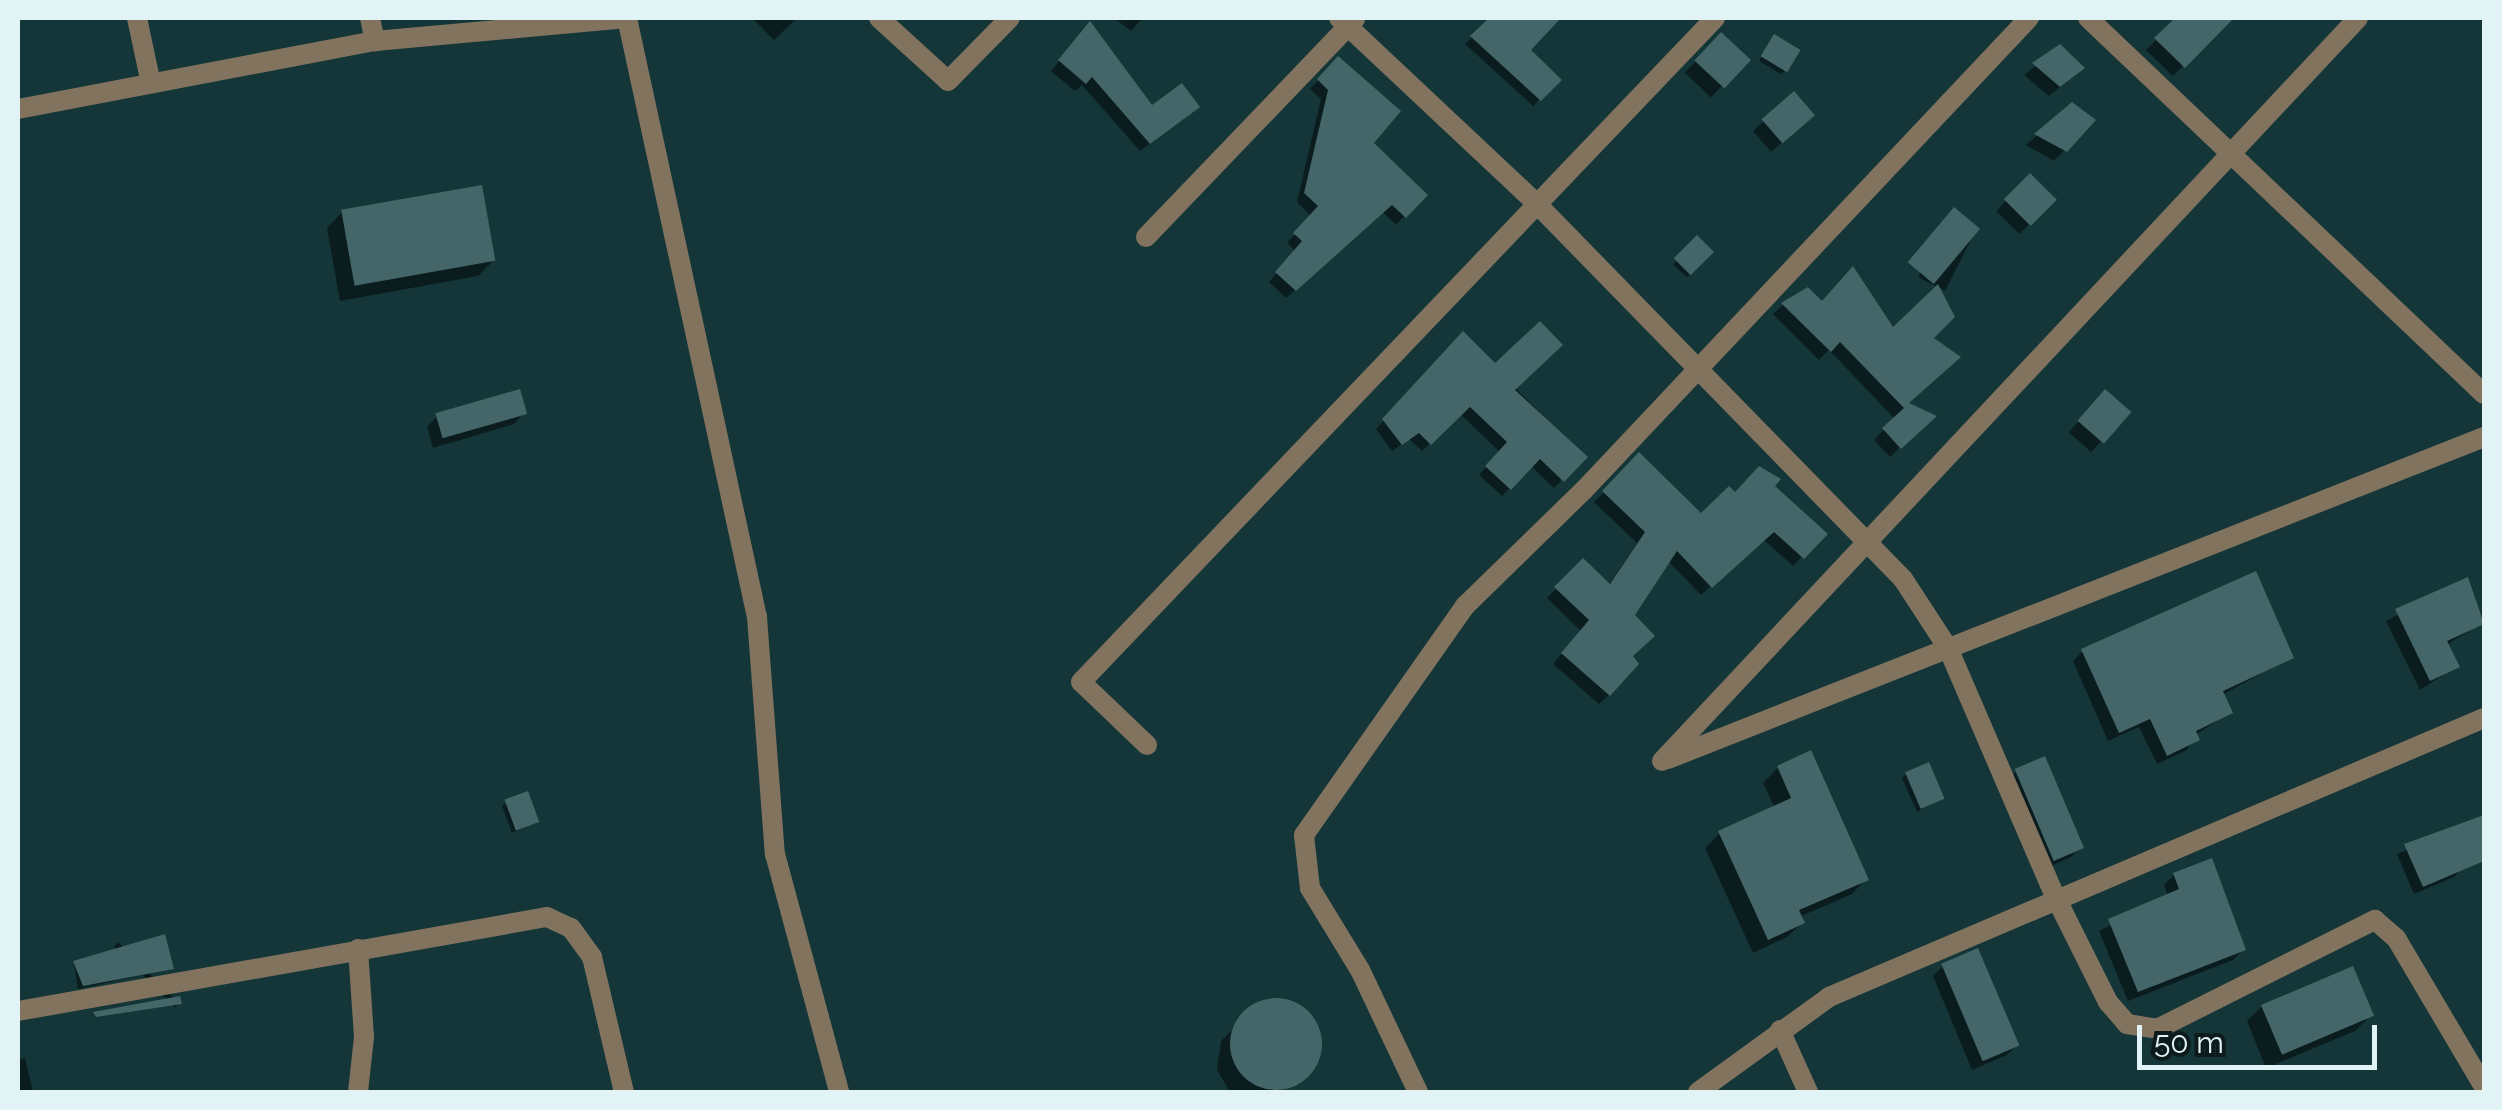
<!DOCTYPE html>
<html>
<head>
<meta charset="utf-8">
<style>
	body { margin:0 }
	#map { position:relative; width:2502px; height:1110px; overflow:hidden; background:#143638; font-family:Raleway,sans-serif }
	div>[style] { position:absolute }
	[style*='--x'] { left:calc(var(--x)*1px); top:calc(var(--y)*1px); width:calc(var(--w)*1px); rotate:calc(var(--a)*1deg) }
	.shadow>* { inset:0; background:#0007; transform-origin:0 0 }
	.building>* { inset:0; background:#446668; transform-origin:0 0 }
	.round { border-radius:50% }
	.minor>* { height:20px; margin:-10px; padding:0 10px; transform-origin:10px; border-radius:10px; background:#82735e }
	span { translate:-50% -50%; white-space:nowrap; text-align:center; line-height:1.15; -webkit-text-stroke:8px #0d1b1c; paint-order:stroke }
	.frame { position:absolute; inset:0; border:20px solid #e1f3f4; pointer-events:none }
	.scale { position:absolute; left:2137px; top:1025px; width:240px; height:45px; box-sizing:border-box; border:5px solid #e1f3f4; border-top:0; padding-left:12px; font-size:30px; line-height:35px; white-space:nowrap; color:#e1f3f4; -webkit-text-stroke:8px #0d1b1c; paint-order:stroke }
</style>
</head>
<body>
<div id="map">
	<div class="shadow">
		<i style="clip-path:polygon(752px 18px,797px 18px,774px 40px)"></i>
		<i style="clip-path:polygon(1114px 18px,1143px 18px,1131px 31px)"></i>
		<i style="clip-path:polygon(1492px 18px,1558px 18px,1528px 50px,1559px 80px,1533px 106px,1465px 44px)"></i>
		<i style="clip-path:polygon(2178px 18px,2210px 18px,2221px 27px,2173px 76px,2146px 50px)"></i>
		<i style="clip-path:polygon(1082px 34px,1152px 108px,1188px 115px,1140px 151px,1082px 85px,1075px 91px,1051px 71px)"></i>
		<i style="left:1721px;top:35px;width:36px;height:52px;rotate:44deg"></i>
		<i style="clip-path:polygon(1770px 41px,1786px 70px,1781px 74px,1759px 61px)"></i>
		<i style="clip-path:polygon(2060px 47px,2082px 69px,2049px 96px,2024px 75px)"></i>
		<i style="clip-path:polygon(1338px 60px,1370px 144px,1424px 195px,1396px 225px,1382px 211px,1286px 298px,1269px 282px,1295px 251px,1287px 243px,1311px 216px,1297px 202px,1321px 99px,1310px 89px)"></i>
		<i style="clip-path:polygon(1794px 95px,1802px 125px,1771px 152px,1753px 131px)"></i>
		<i style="clip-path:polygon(2072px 105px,2092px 120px,2054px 161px,2026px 145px)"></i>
		<i style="left:2030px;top:177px;width:33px;height:48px;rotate:45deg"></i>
		<i style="clip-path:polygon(342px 212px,493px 261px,478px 276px,340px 301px,327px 228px)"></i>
		<i style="left:1950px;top:215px;width:30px;height:70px;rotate:27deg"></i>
		<i style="left:1697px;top:239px;width:19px;height:35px;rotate:43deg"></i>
		<i style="clip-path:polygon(1821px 304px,1931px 338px,1906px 404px,1933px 416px,1890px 457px,1874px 440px,1895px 419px,1829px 350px,1819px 360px,1773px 314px,1783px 305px)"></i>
		<i style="clip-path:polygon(1463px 335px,1584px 457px,1554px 488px,1531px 466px,1502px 496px,1479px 475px,1500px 452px,1460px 414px,1422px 451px,1409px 439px,1392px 451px,1376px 429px)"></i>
		<i style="left:2105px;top:392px;width:30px;height:54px;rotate:42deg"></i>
		<i style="clip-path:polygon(524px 413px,514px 424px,433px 448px,427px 427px,437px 416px)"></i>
		<i style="clip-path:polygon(1639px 456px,1701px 517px,1735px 496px,1771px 486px,1824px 534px,1793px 566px,1763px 539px,1701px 595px,1668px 561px,1631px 615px,1609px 695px,1599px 704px,1553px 664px,1581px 631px,1547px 598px,1583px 562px,1608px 586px,1637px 543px,1594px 502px)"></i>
		<i style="clip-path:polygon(2466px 580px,2484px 622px,2446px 645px,2457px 666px,2420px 690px,2386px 621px)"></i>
		<i style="clip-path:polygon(2082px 652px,2291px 657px,2222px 695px,2230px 713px,2195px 735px,2187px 750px,2157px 764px,2139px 727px,2108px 741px,2073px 661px)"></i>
		<i style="clip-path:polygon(1778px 768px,1866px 879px,1852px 894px,1799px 917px,1802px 923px,1787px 937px,1753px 953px,1705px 848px,1720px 833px,1775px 808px,1763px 783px)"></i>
		<i style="clip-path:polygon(2017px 771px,2081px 847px,2071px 857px,2044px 869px,2007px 781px)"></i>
		<i style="clip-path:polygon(1907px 774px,1942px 798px,1917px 812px,1902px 778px)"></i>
		<i style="clip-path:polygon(507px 802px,537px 821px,512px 833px,502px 806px)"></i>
		<i style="clip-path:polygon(2484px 816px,2484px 849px,2459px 861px,2462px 869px,2454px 877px,2414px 894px,2397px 854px)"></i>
		<i style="clip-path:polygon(2174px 875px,2243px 950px,2233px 960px,2128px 1001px,2099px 931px,2168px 896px,2164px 885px)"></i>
		<i style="clip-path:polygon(74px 963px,171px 969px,78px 989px)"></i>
		<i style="clip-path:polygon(1943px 966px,2017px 1045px,2007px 1055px,1972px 1070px,1933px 976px)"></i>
		<i style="clip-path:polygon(1273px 1001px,1301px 1009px,1320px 1044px,1312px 1069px,1282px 1092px,1230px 1092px,1217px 1070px,1221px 1041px,1259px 1004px)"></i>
		<i style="left:179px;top:1003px;width:6px;height:86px;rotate:135deg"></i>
		<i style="clip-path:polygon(2262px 1006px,2371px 1015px,2355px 1031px,2266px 1068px,2247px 1021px)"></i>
		<i style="clip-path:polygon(25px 1058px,33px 1092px,18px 1092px,18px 1060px)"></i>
	</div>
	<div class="building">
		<i style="clip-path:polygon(1489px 18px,1561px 18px,1531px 50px,1562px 80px,1541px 101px,1470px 36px)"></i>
		<i style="clip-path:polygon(2175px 18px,2234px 18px,2185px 68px,2154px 38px)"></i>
		<i style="clip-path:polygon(1090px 21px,1152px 105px,1182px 83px,1200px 107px,1150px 144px,1092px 77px,1086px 84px,1058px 60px)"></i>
		<i style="left:1721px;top:32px;width:41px;height:39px;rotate:43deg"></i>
		<i style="left:1774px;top:34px;width:31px;height:26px;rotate:31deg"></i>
		<i style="clip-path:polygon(2060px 44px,2085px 68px,2060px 87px,2032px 63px)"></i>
		<i style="clip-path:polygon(1338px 56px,1401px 111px,1374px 143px,1428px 195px,1406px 218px,1392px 205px,1296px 291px,1275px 272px,1302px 241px,1293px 233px,1318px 206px,1304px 193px,1328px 90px,1317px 79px)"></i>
		<i style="left:1794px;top:91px;width:32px;height:43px;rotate:49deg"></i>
		<i style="clip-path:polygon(2072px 102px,2096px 120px,2067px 152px,2034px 134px)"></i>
		<i style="left:2030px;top:173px;width:38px;height:37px;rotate:45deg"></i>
		<i style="left:482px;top:185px;width:77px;height:143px;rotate:80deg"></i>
		<i style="left:1954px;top:207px;width:34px;height:72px;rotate:40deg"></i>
		<i style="left:1697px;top:235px;width:24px;height:33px;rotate:45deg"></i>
		<i style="clip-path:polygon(1853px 266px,1893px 327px,1938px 284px,1955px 317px,1934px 338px,1961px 357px,1909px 403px,1937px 416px,1901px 449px,1882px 428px,1904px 408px,1840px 342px,1831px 352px,1781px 303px,1808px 287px,1822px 301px)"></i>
		<i style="clip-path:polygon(1540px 321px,1563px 345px,1515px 390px,1588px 457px,1564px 482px,1540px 459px,1511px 490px,1485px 466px,1507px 442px,1470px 407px,1431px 445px,1419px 433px,1402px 445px,1382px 419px,1463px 331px,1495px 363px)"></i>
		<i style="left:520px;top:389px;width:26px;height:88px;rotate:74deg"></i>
		<i style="left:2105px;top:389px;width:35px;height:42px;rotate:41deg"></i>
		<i style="clip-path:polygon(1639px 452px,1701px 513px,1729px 486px,1735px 492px,1759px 466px,1781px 479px,1775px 486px,1828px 534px,1804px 559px,1774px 532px,1712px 588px,1677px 551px,1635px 615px,1655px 636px,1633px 656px,1639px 664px,1610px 696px,1561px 653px,1589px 620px,1554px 587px,1583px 558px,1610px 584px,1645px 532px,1602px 491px)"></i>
		<i style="clip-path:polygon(2256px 571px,2294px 658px,2223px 691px,2233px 713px,2196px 731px,2200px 740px,2167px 756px,2150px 719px,2119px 733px,2081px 649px)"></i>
		<i style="clip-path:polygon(2468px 577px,2484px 624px,2447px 641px,2460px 667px,2430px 681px,2395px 609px)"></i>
		<i style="clip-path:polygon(1811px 750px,1869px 880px,1799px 910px,1805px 923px,1768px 940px,1718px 831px,1791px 798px,1777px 766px)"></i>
		<i style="left:2045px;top:756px;width:100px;height:33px;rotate:67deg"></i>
		<i style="left:1929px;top:762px;width:40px;height:26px;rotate:67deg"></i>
		<i style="left:528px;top:791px;width:33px;height:25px;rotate:70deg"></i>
		<i style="clip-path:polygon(2484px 815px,2484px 861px,2423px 887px,2404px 844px)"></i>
		<i style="clip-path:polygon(2212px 858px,2246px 950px,2138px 992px,2108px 919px,2179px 889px,2173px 873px)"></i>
		<i style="clip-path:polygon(165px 934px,174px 969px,83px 986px,73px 961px)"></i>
		<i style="left:1978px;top:948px;width:106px;height:40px;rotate:67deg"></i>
		<i style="left:2353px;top:966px;width:54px;height:100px;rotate:67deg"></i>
		<i style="clip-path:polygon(180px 996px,182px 1004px,96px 1017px,93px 1012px)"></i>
		<i class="round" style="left:1230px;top:998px;width:92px;height:92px"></i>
	</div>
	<div class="minor">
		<i style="--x:137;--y:18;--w:67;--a:78"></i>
		<i style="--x:370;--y:18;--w:24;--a:78"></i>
		<i style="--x:627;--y:18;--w:613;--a:77.76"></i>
		<i style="--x:757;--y:617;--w:238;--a:85.7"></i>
		<i style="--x:775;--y:854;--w:246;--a:74.9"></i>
		<i style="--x:879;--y:18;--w:93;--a:42.4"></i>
		<i style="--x:948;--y:81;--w:88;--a:-45.5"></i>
		<i style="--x:1339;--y:18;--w:272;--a:43.2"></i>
		<i style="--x:1537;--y:204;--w:524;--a:45.7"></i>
		<i style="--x:1903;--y:579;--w:82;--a:56.9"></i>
		<i style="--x:1948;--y:648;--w:270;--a:66.7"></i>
		<i style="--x:2055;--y:896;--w:119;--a:63.4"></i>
		<i style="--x:2108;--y:1002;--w:29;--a:49"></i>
		<i style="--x:2127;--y:1024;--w:30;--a:9"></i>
		<i style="--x:2157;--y:1029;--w:244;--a:-26.6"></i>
		<i style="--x:2375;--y:920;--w:28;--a:41"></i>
		<i style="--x:2396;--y:938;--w:173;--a:59.4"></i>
		<i style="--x:2088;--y:18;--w:546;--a:43.52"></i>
		<i style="--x:18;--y:109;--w:363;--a:-10.8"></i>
		<i style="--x:375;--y:41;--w:253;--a:-5.2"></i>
		<i style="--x:1146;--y:237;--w:302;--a:-46.2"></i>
		<i style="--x:1147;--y:745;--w:91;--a:-136.3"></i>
		<i style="--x:1081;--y:682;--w:918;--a:-46.32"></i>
		<i style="--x:1668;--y:759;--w:877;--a:-21.53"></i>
		<i style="--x:1662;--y:761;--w:1018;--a:-46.87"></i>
		<i style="--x:358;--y:949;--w:88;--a:86.1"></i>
		<i style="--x:364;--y:1037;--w:55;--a:96.2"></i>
		<i style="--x:18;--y:1011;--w:537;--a:-10.08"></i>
		<i style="--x:547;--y:917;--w:26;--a:25"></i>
		<i style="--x:571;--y:928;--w:36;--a:54"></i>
		<i style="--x:592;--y:957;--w:139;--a:76.7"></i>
		<i style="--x:1780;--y:1030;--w:68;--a:65.7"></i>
		<i style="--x:1418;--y:1092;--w:135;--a:-115.4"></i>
		<i style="--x:1360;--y:970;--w:96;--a:-121.4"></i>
		<i style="--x:1310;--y:888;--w:53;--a:-96.5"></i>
		<i style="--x:1304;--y:835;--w:280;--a:-54.9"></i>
		<i style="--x:1465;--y:606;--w:166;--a:-44.3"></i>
		<i style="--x:1584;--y:490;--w:649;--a:-46.69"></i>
		<i style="--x:1698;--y:1092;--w:162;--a:-35.9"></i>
		<i style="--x:1829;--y:997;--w:712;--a:-23.07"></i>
	</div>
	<div class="frame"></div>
	<div class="scale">50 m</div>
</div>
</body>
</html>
